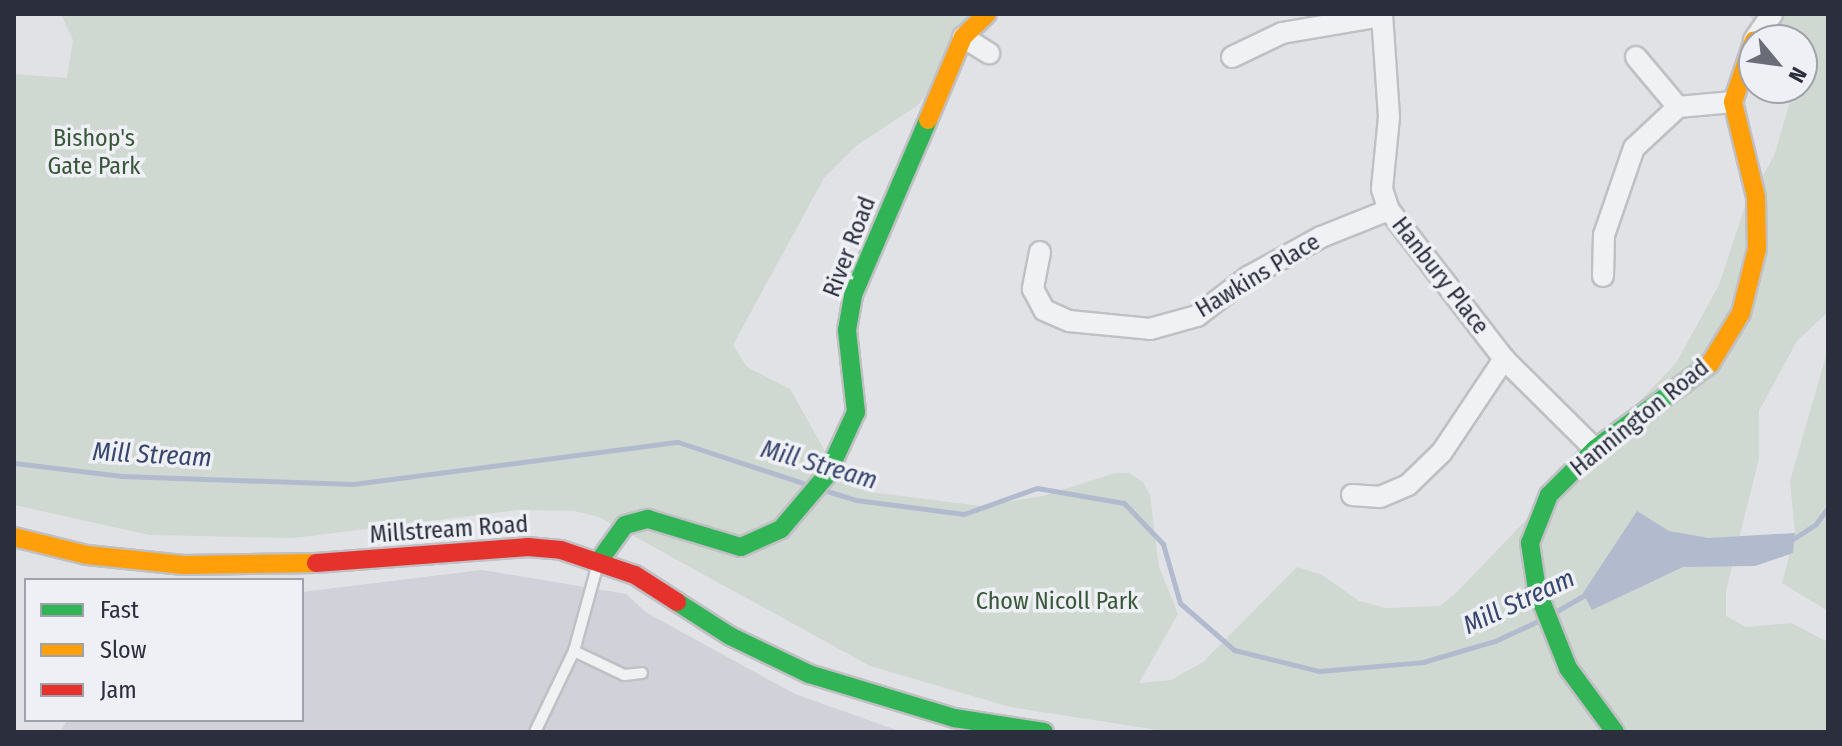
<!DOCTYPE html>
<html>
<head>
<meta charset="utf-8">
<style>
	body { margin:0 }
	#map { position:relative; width:1842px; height:746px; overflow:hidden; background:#e1e2e6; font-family:"Fira Sans Condensed",sans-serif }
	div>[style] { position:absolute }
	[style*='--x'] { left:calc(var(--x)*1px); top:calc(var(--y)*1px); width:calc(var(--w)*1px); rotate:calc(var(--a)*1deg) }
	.built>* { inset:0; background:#d0d1d9 }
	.green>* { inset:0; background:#d0d8d2 }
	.water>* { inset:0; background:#b2bbce }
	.stream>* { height:5px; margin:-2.5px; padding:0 2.5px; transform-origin:2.5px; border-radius:2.5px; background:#b2bbce }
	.roads { filter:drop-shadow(2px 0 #c0c0c4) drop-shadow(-2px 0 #c0c0c4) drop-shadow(0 2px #c0c0c4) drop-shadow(0 -2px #c0c0c4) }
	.lane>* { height:10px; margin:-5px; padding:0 5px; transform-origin:5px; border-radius:5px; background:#f0f1f3 }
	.street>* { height:20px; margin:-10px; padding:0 10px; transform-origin:10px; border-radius:10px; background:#f0f1f3 }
	.fast>* { height:18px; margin:-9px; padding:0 9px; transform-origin:9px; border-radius:9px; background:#30b455 }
	.slow>* { height:18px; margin:-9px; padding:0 9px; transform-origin:9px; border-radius:9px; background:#ff9f0a }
	.jam>* { height:18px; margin:-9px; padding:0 9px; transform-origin:9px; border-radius:9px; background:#e5322d }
	span { translate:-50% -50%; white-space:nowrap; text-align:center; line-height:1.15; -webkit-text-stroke:7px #eff0f5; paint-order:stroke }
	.park-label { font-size:24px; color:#395739 }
	.street-label { font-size:24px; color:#2a2e3d }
	.water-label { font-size:26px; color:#38466d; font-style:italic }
	.frame { position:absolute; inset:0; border:16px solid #2a2e3d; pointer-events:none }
	.legend { position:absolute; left:24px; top:578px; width:280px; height:144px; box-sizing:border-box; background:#eff0f5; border:2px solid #a0a2ab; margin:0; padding:10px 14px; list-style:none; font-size:24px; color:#2a2e3d }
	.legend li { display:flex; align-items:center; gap:16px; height:40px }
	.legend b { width:40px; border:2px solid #a0a2ab }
	.north { position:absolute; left:1738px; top:24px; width:80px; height:80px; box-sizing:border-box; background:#eff0f5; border:2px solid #a0a2ab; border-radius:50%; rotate:119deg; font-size:22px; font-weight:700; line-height:32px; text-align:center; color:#2a2e3d }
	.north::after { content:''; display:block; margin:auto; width:28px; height:36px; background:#6a6d78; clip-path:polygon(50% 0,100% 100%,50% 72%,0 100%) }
</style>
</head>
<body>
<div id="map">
	<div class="built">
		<i style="clip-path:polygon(482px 570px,626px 594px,647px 613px,795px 694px,902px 732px,60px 732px,67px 720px,302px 720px,302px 592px)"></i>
	</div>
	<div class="green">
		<i style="clip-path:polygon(61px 14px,988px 14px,918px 105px,856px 146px,824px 178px,733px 345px,747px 367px,790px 389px,830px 460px,850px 482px,870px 492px,981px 506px,1043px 496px,1115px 473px,1129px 473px,1143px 482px,1150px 495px,1159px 567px,1178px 614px,1139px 683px,1171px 680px,1203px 662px,1297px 567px,1322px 575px,1359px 601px,1386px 608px,1440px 606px,1458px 591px,1676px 363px,1719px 285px,1744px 209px,1774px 156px,1794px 88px,1802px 88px,1802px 40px,1770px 40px,1748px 14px,1828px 14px,1828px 312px,1797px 341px,1759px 411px,1759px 458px,1726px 591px,1726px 616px,1746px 627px,1791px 623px,1828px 642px,1828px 732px,1170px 732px,1010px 707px,870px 666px,599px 517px,574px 511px,519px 510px,294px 538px,149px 535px,14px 505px,14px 74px,67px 78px,73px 40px)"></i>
		<i style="clip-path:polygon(1828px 349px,1828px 611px,1782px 583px,1795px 533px,1790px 481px)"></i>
	</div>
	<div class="water">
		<i style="clip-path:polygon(1637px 511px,1669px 531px,1709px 538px,1795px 533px,1793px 553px,1755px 566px,1683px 567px,1592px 610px,1583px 593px)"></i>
	</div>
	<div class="stream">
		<i style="--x:14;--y:463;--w:109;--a:6.9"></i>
		<i style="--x:122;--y:476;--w:231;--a:2"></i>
		<i style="--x:353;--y:484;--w:328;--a:-7.4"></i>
		<i style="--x:678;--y:442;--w:135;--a:18.2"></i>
		<i style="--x:827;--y:491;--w:30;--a:17"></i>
		<i style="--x:856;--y:500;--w:109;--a:7.4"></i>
		<i style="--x:964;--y:514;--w:77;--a:-19.6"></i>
		<i style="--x:1037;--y:488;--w:88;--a:9.8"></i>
		<i style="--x:1124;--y:503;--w:57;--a:46.4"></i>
		<i style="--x:1163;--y:544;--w:61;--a:73.9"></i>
		<i style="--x:1180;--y:603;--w:72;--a:41"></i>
		<i style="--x:1234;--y:650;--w:88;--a:13.9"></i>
		<i style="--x:1319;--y:671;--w:104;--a:-4.9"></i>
		<i style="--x:1423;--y:662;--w:75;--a:-16.3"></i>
		<i style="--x:1495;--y:641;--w:47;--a:-24.9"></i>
		<i style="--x:1790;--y:541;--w:30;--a:-33"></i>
		<i style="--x:1815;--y:525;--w:21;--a:-53"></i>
		<i style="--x:1557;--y:611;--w:34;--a:-30"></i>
	</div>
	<div class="roads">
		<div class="lane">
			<i style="--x:574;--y:651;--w:55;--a:25.6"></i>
			<i style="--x:624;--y:675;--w:18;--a:-6"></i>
			<i style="--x:535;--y:732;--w:90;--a:-64.3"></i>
			<i style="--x:574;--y:651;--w:87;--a:-74.7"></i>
		</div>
		<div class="street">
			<i style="--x:1382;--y:14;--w:103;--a:86.1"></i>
			<i style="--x:1389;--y:117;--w:72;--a:95.6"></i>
			<i style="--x:1382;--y:189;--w:22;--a:72"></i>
			<i style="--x:1389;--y:210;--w:188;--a:52.3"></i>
			<i style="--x:1504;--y:359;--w:128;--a:44.7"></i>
			<i style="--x:963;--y:37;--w:31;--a:32"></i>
			<i style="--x:1754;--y:40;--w:32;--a:-55"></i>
			<i style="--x:1232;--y:57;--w:55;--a:-25.6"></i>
			<i style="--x:1282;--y:33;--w:100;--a:-9.7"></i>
			<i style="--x:1636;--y:57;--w:65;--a:50"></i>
			<i style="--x:1040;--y:252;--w:38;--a:101"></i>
			<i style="--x:1033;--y:289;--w:24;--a:62"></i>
			<i style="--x:1044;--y:310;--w:27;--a:24"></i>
			<i style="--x:1069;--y:321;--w:81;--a:5.6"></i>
			<i style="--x:1150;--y:329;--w:49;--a:-15.5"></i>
			<i style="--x:1197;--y:316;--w:64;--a:-37.4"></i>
			<i style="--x:1248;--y:277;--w:83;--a:-28.7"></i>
			<i style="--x:1321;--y:237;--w:73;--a:-21.7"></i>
			<i style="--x:1603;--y:276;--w:41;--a:-88.6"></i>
			<i style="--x:1604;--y:235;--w:92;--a:-71"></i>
			<i style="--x:1634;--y:148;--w:60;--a:-43"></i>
			<i style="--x:1678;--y:107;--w:55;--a:-5.2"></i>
			<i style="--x:1352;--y:495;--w:28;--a:4"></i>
			<i style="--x:1380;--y:497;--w:30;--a:-23"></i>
			<i style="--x:1408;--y:485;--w:47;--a:-44.1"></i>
			<i style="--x:1442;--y:452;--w:112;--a:-56.3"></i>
		</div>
		<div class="fast">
			<i style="--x:599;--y:561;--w:44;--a:-54.2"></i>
			<i style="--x:625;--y:525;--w:24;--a:-15"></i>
			<i style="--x:648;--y:519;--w:97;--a:16.8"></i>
			<i style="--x:741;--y:547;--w:44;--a:-24.2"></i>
			<i style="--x:781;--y:529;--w:71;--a:-49.6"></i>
			<i style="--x:827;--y:475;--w:69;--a:-65.3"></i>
			<i style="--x:856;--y:412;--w:82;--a:-96.3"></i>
			<i style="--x:847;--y:330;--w:36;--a:-80"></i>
			<i style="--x:853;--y:295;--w:190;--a:-66.8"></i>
			<i style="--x:677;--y:602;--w:63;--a:32.7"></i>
			<i style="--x:730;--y:636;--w:88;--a:25.7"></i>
			<i style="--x:809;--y:674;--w:152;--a:16.9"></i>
			<i style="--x:954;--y:718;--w:91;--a:8.8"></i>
			<i style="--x:1615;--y:732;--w:79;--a:-126.3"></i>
			<i style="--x:1568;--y:668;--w:84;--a:-111.7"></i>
			<i style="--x:1537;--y:590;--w:48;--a:-98.5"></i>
			<i style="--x:1530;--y:543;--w:52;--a:-68.4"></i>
			<i style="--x:1549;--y:495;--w:65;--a:-45"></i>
			<i style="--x:1595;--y:449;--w:143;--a:-36.5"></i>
		</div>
		<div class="slow">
			<i style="--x:928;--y:120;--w:90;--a:-67.1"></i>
			<i style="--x:963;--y:37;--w:33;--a:-44"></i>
			<i style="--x:1710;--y:364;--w:60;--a:-58.7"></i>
			<i style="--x:1741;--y:313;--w:66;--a:-76"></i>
			<i style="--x:1757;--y:249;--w:52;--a:-91.1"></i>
			<i style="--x:1756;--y:197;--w:98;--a:-103.6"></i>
			<i style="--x:1733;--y:102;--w:65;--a:-71.3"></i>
			<i style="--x:14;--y:537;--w:75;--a:13.9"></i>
			<i style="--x:87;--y:555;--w:97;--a:5.9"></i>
			<i style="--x:183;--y:565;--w:133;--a:-0.9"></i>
		</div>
		<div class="jam">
			<i style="--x:316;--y:563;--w:213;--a:-4.3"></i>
			<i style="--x:528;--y:547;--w:33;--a:5"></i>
			<i style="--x:561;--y:550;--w:78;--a:18.7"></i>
			<i style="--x:635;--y:575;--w:50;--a:32.7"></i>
		</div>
	</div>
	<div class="park-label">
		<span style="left:94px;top:153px">Bishop's<br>Gate Park</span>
		<span style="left:1057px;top:602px">Chow Nicoll Park</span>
	</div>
	<div class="street-label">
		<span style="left:850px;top:247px;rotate:-69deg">River Road</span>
		<span style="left:1258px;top:276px;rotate:-31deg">Hawkins Place</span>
		<span style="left:1440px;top:276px;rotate:52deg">Hanbury Place</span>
		<span style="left:1640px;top:418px;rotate:-39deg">Hannington Road</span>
		<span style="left:449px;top:530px;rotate:-4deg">Millstream Road</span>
	</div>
	<div class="water-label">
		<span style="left:152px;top:455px;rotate:3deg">Mill Stream</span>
		<span style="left:819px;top:465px;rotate:16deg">Mill Stream</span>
		<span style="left:1519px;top:602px;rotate:-25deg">Mill Stream</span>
	</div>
	<div class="frame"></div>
	<ul class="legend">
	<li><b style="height:10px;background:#30b455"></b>Fast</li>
	<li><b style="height:10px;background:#ff9f0a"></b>Slow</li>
	<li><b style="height:10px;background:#e5322d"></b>Jam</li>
	</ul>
	<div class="north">N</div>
</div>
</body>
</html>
